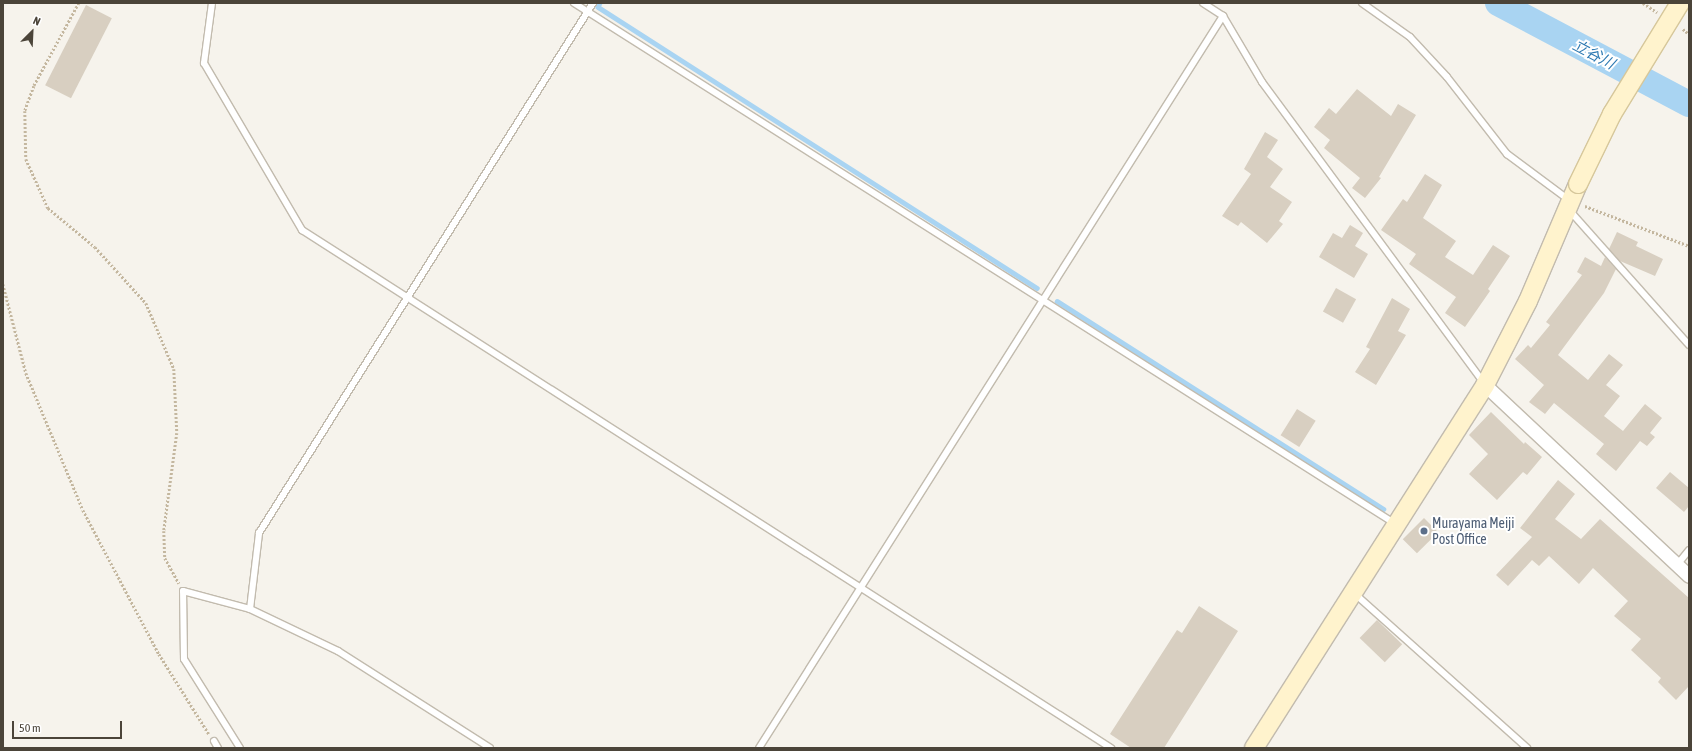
<!DOCTYPE html>
<html>
<head>
<meta charset="utf-8">
<style>
	body { margin:0 }
	#map { position:relative; width:1692px; height:751px; overflow:hidden; background:#f6f3ec; font-family:"Asap Condensed","Noto Sans JP",sans-serif }
	div>[style] { position:absolute }
	[style*='--x'] { left:calc(var(--x)*1px); top:calc(var(--y)*1px); width:calc(var(--w)*1px); rotate:calc(var(--a)*1deg) }
	.stream>* { height:4.5px; margin:-2.25px; padding:0 2.25px; transform-origin:2.25px; border-radius:2.25px; background:#a9d4f2 }
	.river>* { height:26px; margin:-13px; padding:0 13px; transform-origin:13px; border-radius:13px; background:#a9d4f2 }
	.building>* { inset:0; background:#d8cfc1; transform-origin:0 0 }
	.path>* { height:2.5px; margin-top:-1.25px; transform-origin:0; background:repeating-linear-gradient(90deg,#c4b79f 0 2px,transparent 0 4px) }
	.roads { filter:drop-shadow(1px 0 #c2bbae) drop-shadow(-1px 0 #c2bbae) drop-shadow(0 1px #c2bbae) drop-shadow(0 -1px #c2bbae) }
	.lane>* { height:6px; margin:-3px; padding:0 3px; transform-origin:3px; border-radius:3px; background:#fff }
	.street>* { height:13px; margin:-6.5px; padding:0 6.5px; transform-origin:6.5px; border-radius:6.5px; background:#fff }
	.secondary>* { height:18px; margin:-9px; padding:0 9px; transform-origin:9px; border-radius:9px; background:#fff3cd }
	.bridges { filter:drop-shadow(1px 0 #d6c79b) drop-shadow(-1px 0 #d6c79b) drop-shadow(0 1px #d6c79b) drop-shadow(0 -1px #d6c79b) }
	.secondary-bridge>* { height:18px; margin:-9px; padding:0 9px; transform-origin:9px; border-radius:9px; background:#fff3cd }
	.dots>* { width:11px; height:11px; translate:-50% -50%; box-sizing:border-box; border:2px solid #fff; border-radius:50% }
	span { translate:-50% -50%; white-space:nowrap; text-align:center; line-height:1.15; -webkit-text-stroke:4px #fff; paint-order:stroke }
	.service-label { font-size:14px; color:#4e5e75 }
	.left { translate:0 -50%; text-align:left }
	.water-label { font-size:15px; color:#2e7ab2; font-style:italic }
	.frame { position:absolute; inset:0; border:4px solid #4b4439; pointer-events:none }
	.north { position:absolute; left:12px; top:12px; width:40px; height:40px; -webkit-text-stroke:3px #fff; paint-order:stroke; rotate:24deg; font-size:11px; font-weight:700; line-height:16px; text-align:center; color:#4b4439 }
	.north::after { content:''; display:block; margin:auto; width:14px; height:18px; background:#4b4439; clip-path:polygon(50% 0,100% 100%,50% 72%,0 100%) }
	.scale { position:absolute; left:12px; top:721px; width:110px; height:18px; box-sizing:border-box; border:2px solid #4b4439; border-top:0; padding-left:5px; font-size:12px; line-height:14px; white-space:nowrap; color:#4b4439; -webkit-text-stroke:3px #fff; paint-order:stroke }
</style>
</head>
<body>
<div id="map">
	<div class="stream">
		<i style="--x:600;--y:3;--w:4;--a:117"></i>
		<i style="--x:598;--y:7;--w:521;--a:32.62"></i>
		<i style="--x:1057;--y:301;--w:387;--a:32.5"></i>
	</div>
	<div class="river">
		<i style="--x:1498;--y:3;--w:216;--a:27.9"></i>
	</div>
	<div class="building">
		<i style="left:86px;top:5px;width:29px;height:90px;rotate:27deg"></i>
		<i style="clip-path:polygon(1357px 89px,1391px 116px,1398px 104px,1416px 115px,1379px 177px,1381px 178px,1365px 198px,1352px 188px,1360px 178px,1324px 148px,1330px 140px,1314px 127px,1329px 108px,1336px 114px)"></i>
		<i style="clip-path:polygon(1265px 132px,1278px 140px,1267px 157px,1283px 169px,1270px 187px,1292px 202px,1279px 221px,1283px 224px,1267px 243px,1241px 222px,1238px 226px,1222px 216px,1251px 174px,1244px 169px)"></i>
		<i style="clip-path:polygon(1425px 174px,1442px 185px,1423px 218px,1456px 241px,1445px 257px,1473px 275px,1493px 245px,1510px 256px,1488px 289px,1490px 291px,1465px 327px,1445px 313px,1456px 297px,1409px 264px,1416px 254px,1381px 230px,1403px 199px,1407px 202px)"></i>
		<i style="clip-path:polygon(1350px 225px,1363px 233px,1355px 246px,1368px 254px,1354px 278px,1319px 257px,1333px 233px,1342px 238px)"></i>
		<i style="clip-path:polygon(1617px 232px,1638px 242px,1636px 246px,1663px 259px,1655px 276px,1620px 261px,1609px 249px)"></i>
		<i style="clip-path:polygon(1585px 257px,1601px 266px,1605px 257px,1616px 269px,1604px 293px,1558px 355px,1588px 380px,1609px 354px,1623px 365px,1606px 385px,1620px 396px,1604px 416px,1623px 431px,1645px 404px,1662px 418px,1650px 433px,1655px 437px,1647px 446px,1640px 441px,1616px 471px,1596px 454px,1604px 444px,1554px 403px,1545px 414px,1529px 402px,1544px 385px,1515px 359px,1528px 345px,1531px 348px,1550px 325px,1546px 322px,1582px 275px,1577px 272px)"></i>
		<i style="left:1336px;top:288px;width:23px;height:27px;rotate:29deg"></i>
		<i style="clip-path:polygon(1392px 298px,1410px 309px,1398px 331px,1406px 335px,1376px 385px,1355px 372px,1370px 349px,1366px 347px)"></i>
		<i style="left:1297px;top:409px;width:22px;height:31px;rotate:32deg"></i>
		<i style="clip-path:polygon(1491px 412px,1524px 444px,1525px 442px,1542px 457px,1527px 475px,1523px 472px,1497px 500px,1469px 474px,1488px 454px,1469px 435px)"></i>
		<i style="clip-path:polygon(1670px 472px,1689px 488px,1689px 506px,1684px 512px,1656px 488px)"></i>
		<i style="clip-path:polygon(1558px 480px,1575px 494px,1555px 519px,1581px 539px,1600px 519px,1689px 598px,1689px 686px,1676px 700px,1658px 682px,1661px 678px,1631px 650px,1641px 639px,1614px 616px,1628px 601px,1593px 568px,1579px 584px,1549px 556px,1539px 566px,1532px 560px,1508px 586px,1496px 575px,1532px 537px,1520px 528px)"></i>
		<i style="left:1424px;top:518px;width:20px;height:30px;rotate:45deg"></i>
		<i style="clip-path:polygon(1199px 606px,1238px 631px,1164px 748px,1131px 748px,1110px 734px,1177px 630px,1182px 633px)"></i>
		<i style="left:1377px;top:620px;width:35px;height:25px;rotate:44deg"></i>
	</div>
	<div class="path">
		<i style="--x:79;--y:3;--w:94;--a:118.5"></i>
		<i style="--x:34;--y:86;--w:27;--a:110"></i>
		<i style="--x:25;--y:111;--w:48;--a:88.8"></i>
		<i style="--x:26;--y:159;--w:54;--a:65.8"></i>
		<i style="--x:48;--y:208;--w:61;--a:39.7"></i>
		<i style="--x:95;--y:247;--w:76;--a:47.7"></i>
		<i style="--x:146;--y:303;--w:72;--a:67"></i>
		<i style="--x:174;--y:369;--w:64;--a:87.3"></i>
		<i style="--x:177;--y:433;--w:99;--a:97.6"></i>
		<i style="--x:164;--y:531;--w:27;--a:88"></i>
		<i style="--x:165;--y:558;--w:29;--a:61"></i>
		<i style="--x:1643;--y:3;--w:17;--a:33"></i>
		<i style="--x:1683;--y:29;--w:8;--a:40"></i>
		<i style="--x:1585;--y:206;--w:111;--a:21"></i>
		<i style="--x:3;--y:284;--w:92;--a:75.5"></i>
		<i style="--x:26;--y:373;--w:148;--a:67.4"></i>
		<i style="--x:83;--y:510;--w:163;--a:62.2"></i>
		<i style="--x:159;--y:654;--w:94;--a:58"></i>
	</div>
	<div class="roads">
		<div class="lane">
			<i style="--x:212;--y:3;--w:61;--a:97.6"></i>
			<i style="--x:204;--y:63;--w:194;--a:59.6"></i>
			<i style="--x:302;--y:230;--w:961;--a:32.63"></i>
			<i style="--x:574;--y:3;--w:971;--a:32.38"></i>
			<i style="--x:1203;--y:3;--w:24;--a:33"></i>
			<i style="--x:1223;--y:16;--w:77;--a:59.4"></i>
			<i style="--x:1262;--y:82;--w:373;--a:53.6"></i>
			<i style="--x:1362;--y:3;--w:59;--a:35.3"></i>
			<i style="--x:1410;--y:37;--w:54;--a:47.2"></i>
			<i style="--x:1447;--y:77;--w:98;--a:52.1"></i>
			<i style="--x:1507;--y:154;--w:77;--a:36.6"></i>
			<i style="--x:1570;--y:211;--w:179;--a:48.4"></i>
			<i style="--x:1677;--y:565;--w:19;--a:-51"></i>
			<i style="--x:1355;--y:594;--w:231;--a:41.8"></i>
			<i style="--x:250;--y:609;--w:77;--a:-83.2"></i>
			<i style="--x:259;--y:533;--w:626;--a:-57.78"></i>
			<i style="--x:214;--y:741;--w:8;--a:60"></i>
			<i style="--x:240;--y:748;--w:105;--a:-122.2"></i>
			<i style="--x:184;--y:659;--w:68;--a:-90.8"></i>
			<i style="--x:183;--y:591;--w:69;--a:15"></i>
			<i style="--x:250;--y:609;--w:98;--a:25.5"></i>
			<i style="--x:338;--y:651;--w:180;--a:32.5"></i>
			<i style="--x:759;--y:748;--w:867;--a:-57.63"></i>
		</div>
		<div class="street">
			<i style="--x:1485;--y:385;--w:279;--a:43.1"></i>
		</div>
		<div class="secondary">
			<i style="--x:1254;--y:748;--w:430;--a:-57.5"></i>
			<i style="--x:1485;--y:385;--w:94;--a:-62.9"></i>
			<i style="--x:1528;--y:301;--w:127;--a:-66.9"></i>
		</div>
	</div>
	<div class="bridges">
		<div class="secondary-bridge">
			<i style="--x:1578;--y:184;--w:78;--a:-64.1"></i>
			<i style="--x:1612;--y:114;--w:130;--a:-58.5"></i>
		</div>
	</div>
	<div class="dots">
		<i style="left:1424px;top:531px;background:#5c6f8a"></i>
	</div>
	<div class="service-label">
		<span class="left" style="left:1432px;top:531px">Murayama Meiji<br>Post Office</span>
	</div>
	<div class="water-label">
		<span style="left:1594px;top:54px;rotate:28deg">立谷川</span>
	</div>
	<div class="frame"></div>
	<div class="north">N</div>
	<div class="scale">50 m</div>
</div>
</body>
</html>
